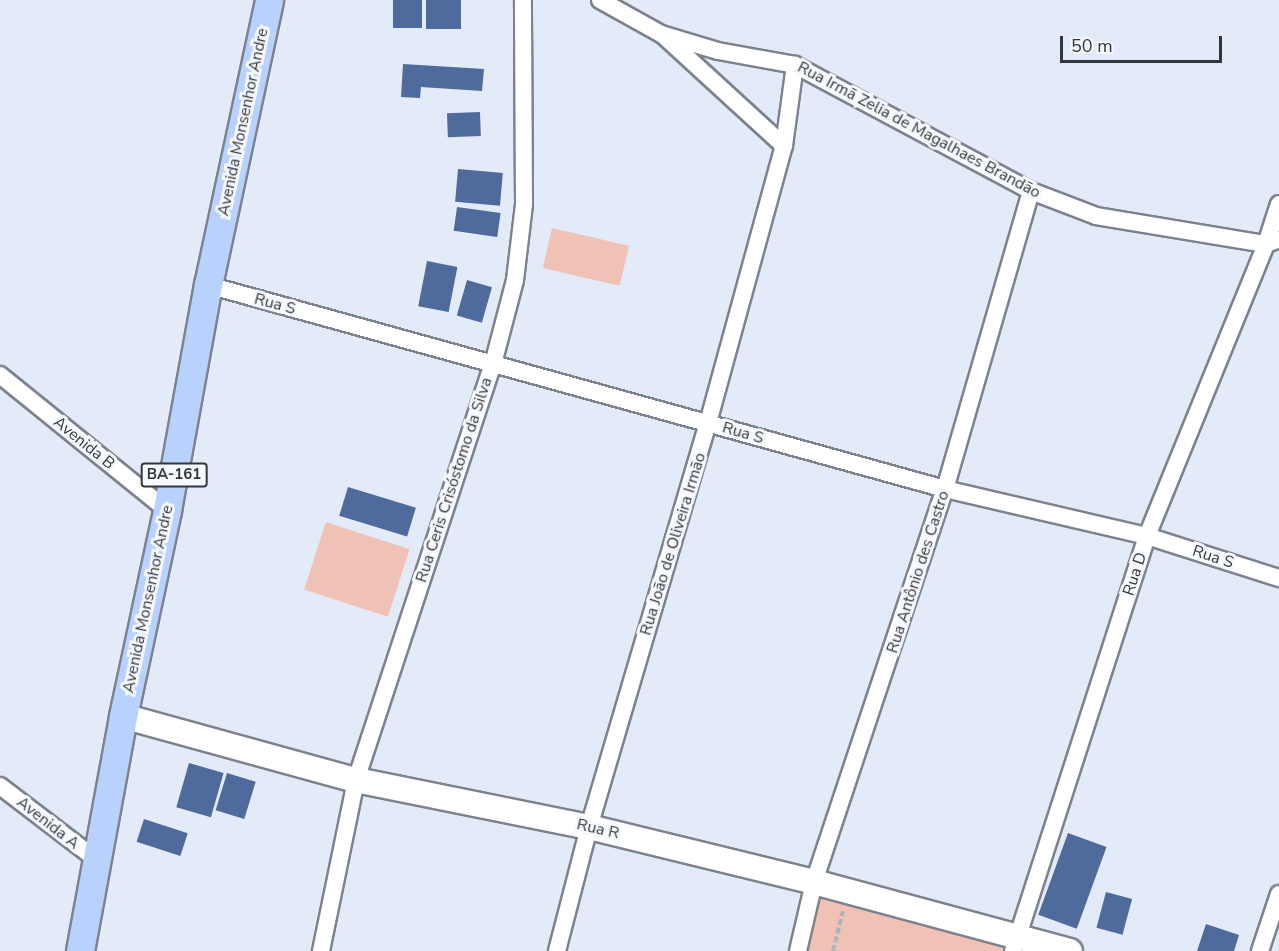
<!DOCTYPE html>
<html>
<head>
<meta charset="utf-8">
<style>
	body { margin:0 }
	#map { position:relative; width:1279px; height:951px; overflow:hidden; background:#e3ebf8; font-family:"Nunito Sans",sans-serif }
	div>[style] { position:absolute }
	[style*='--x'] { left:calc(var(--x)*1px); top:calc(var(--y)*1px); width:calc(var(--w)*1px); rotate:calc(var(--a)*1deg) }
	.green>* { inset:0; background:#f0c2b6; transform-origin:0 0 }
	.building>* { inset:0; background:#4f6a9c; transform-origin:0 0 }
	.path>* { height:4px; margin-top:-2px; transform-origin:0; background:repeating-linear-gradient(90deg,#adb4be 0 6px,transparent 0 9px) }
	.roads { filter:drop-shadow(2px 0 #7c828e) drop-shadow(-2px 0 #7c828e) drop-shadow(0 2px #7c828e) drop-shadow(0 -2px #7c828e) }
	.street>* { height:16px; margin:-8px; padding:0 8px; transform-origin:8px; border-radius:8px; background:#fff }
	.secondary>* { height:24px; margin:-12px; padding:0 12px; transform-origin:12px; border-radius:12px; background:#fff }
	.primary>* { height:27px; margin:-13.5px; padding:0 13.5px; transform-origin:13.5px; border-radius:13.5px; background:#b9d1fd }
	span { translate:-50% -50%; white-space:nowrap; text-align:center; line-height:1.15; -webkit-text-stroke:6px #f5f8fd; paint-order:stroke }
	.shield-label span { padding:2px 4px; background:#f5f8fd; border:2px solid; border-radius:4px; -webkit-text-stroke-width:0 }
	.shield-label { font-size:15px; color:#33363b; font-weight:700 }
	.street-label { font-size:16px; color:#33363b }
	.scale { position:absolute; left:1060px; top:36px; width:162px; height:27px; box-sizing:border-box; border:3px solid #33363b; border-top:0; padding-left:8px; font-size:18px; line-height:21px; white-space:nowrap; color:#33363b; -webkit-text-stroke:4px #f5f8fd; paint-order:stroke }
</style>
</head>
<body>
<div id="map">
	<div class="green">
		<i style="left:552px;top:228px;width:79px;height:41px;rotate:13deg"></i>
		<i style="left:326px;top:522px;width:88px;height:71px;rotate:18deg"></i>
		<i style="clip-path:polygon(818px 894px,1004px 945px,1002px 951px,803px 951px)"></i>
	</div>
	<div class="building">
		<i style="left:393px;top:0;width:29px;height:28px"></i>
		<i style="left:426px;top:0;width:35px;height:29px"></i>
		<i style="clip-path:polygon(403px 64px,484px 69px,482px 91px,421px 87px,420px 98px,401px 97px)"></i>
		<i style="left:480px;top:112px;width:24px;height:33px;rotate:88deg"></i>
		<i style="left:458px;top:169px;width:45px;height:33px;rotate:5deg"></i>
		<i style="left:457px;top:207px;width:44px;height:24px;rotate:8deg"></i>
		<i style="left:427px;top:261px;width:31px;height:46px;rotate:11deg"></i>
		<i style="left:467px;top:280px;width:26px;height:37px;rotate:16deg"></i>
		<i style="left:348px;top:487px;width:71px;height:30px;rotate:17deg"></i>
		<i style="left:189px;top:763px;width:36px;height:46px;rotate:16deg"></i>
		<i style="left:227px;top:773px;width:30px;height:39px;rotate:17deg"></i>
		<i style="left:144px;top:819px;width:46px;height:24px;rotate:18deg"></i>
		<i style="left:1068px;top:833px;width:41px;height:87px;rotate:20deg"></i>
		<i style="left:1106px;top:892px;width:27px;height:37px;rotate:15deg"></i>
		<i style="clip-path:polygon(1206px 924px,1239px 935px,1234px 951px,1197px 951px)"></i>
	</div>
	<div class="path">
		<i style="--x:833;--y:951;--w:41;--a:-76"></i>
	</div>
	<div class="roads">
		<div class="street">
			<i style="--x:600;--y:0;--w:70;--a:29.1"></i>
			<i style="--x:661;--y:34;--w:59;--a:16.6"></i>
			<i style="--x:718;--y:51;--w:78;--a:10.3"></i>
			<i style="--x:795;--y:65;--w:268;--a:28.1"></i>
			<i style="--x:1031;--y:191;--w:70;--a:21"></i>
			<i style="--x:1096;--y:216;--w:172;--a:9.4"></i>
			<i style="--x:1266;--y:244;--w:12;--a:-20"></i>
			<i style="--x:665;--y:37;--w:161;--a:42.5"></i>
			<i style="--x:208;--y:285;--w:765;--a:15.47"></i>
			<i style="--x:945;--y:489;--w:207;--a:13.1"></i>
			<i style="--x:1147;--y:536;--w:139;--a:17.7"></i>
			<i style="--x:0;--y:375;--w:215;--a:39"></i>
			<i style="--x:0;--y:786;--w:122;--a:37.3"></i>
			<i style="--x:321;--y:951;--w:175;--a:-78.4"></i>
			<i style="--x:356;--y:780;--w:438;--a:-71.8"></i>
			<i style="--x:493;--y:364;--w:87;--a:-75.3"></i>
			<i style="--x:515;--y:280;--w:77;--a:-83.2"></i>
			<i style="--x:524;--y:204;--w:204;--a:-90.3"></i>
			<i style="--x:557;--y:951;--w:128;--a:-75.5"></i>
			<i style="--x:589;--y:827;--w:421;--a:-73.6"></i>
			<i style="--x:708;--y:423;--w:287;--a:-74.7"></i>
			<i style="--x:784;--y:146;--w:82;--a:-82.3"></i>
			<i style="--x:798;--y:951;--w:71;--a:-76.9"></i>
			<i style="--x:814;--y:882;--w:414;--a:-71.6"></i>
			<i style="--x:945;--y:489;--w:310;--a:-73.9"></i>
			<i style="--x:1013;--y:951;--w:436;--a:-72.1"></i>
			<i style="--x:1147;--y:536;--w:315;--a:-67.8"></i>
			<i style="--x:1266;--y:244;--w:42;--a:-72"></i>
			<i style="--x:1260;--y:951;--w:60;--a:-71.6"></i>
		</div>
		<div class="secondary">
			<i style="--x:123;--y:716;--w:242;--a:15.4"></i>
			<i style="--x:356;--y:780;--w:238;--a:11.4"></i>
			<i style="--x:589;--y:827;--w:232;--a:13.7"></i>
			<i style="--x:814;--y:882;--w:265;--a:15.1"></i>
		</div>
		<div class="primary">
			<i style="--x:80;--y:951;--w:239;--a:-79.6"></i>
			<i style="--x:123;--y:716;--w:211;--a:-77.9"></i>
			<i style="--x:167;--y:510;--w:229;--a:-79.7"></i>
			<i style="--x:208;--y:285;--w:291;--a:-77.9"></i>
		</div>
	</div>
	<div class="shield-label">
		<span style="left:174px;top:475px">BA-161</span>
	</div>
	<div class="street-label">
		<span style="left:243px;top:122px;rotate:-78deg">Avenida Monsenhor Andre</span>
		<span style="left:919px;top:130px;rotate:28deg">Rua Irmã Zelia de Magalhaes Brandão</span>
		<span style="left:275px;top:304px;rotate:15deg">Rua S</span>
		<span style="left:743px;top:433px;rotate:16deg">Rua S</span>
		<span style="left:84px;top:443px;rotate:39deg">Avenida B</span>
		<span style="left:454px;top:480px;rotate:-72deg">Rua Ceris Crisóstomo da Silva</span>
		<span style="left:673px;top:544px;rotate:-73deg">Rua João de Oliveira Irmão</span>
		<span style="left:1213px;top:557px;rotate:18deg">Rua S</span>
		<span style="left:918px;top:572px;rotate:-72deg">Rua Antônio des Castro</span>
		<span style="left:1135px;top:574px;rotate:-72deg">Rua D</span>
		<span style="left:148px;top:599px;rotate:-78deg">Avenida Monsenhor Andre</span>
		<span style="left:48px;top:823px;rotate:38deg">Avenida A</span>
		<span style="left:598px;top:829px;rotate:13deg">Rua R</span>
	</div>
	<div class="scale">50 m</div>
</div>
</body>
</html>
